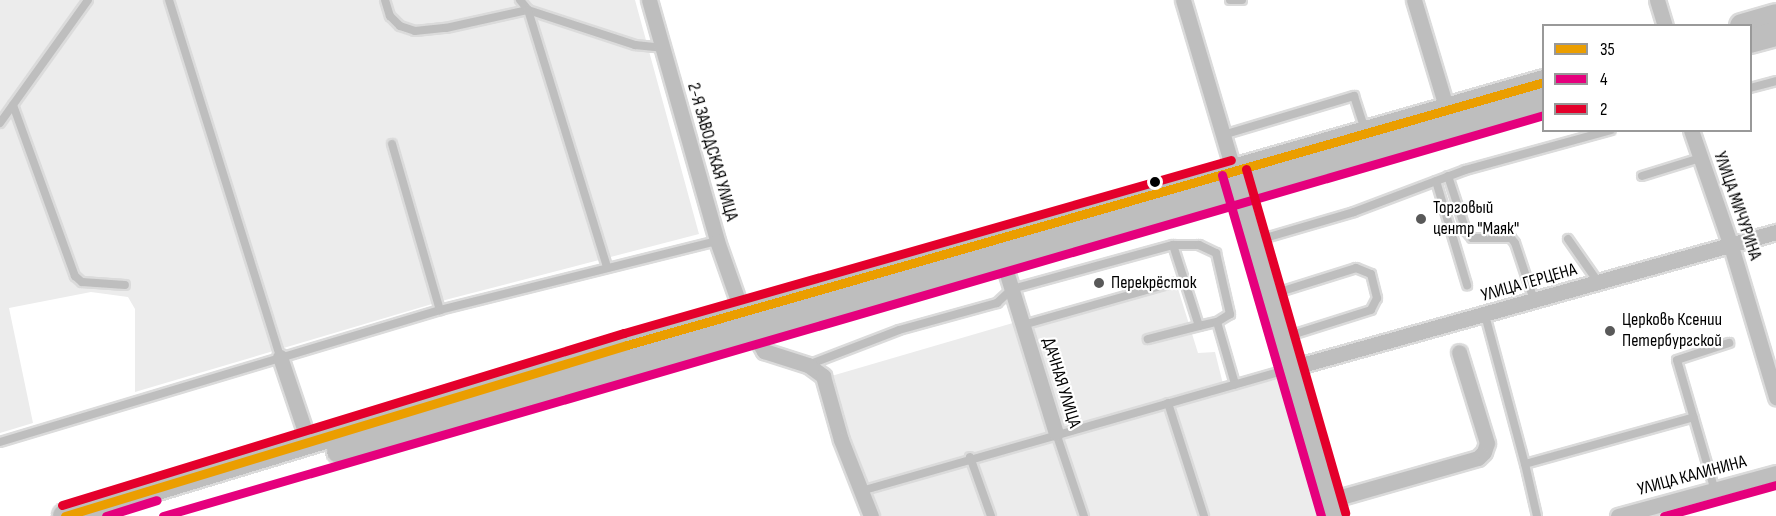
<!DOCTYPE html>
<html>
<head>
<meta charset="utf-8">
<style>
	body { margin:0 }
	#map { position:relative; width:1776px; height:516px; overflow:hidden; background:#fff; font-family:"Sofia Sans Condensed",sans-serif }
	div>[style] { position:absolute }
	[style*='--x'] { left:calc(var(--x)*1px); top:calc(var(--y)*1px); width:calc(var(--w)*1px); rotate:calc(var(--a)*1deg) }
	.green>* { inset:0; background:#ececec }
	.roads { filter:drop-shadow(2px 0 #dbdbdb) drop-shadow(-2px 0 #dbdbdb) drop-shadow(0 2px #dbdbdb) drop-shadow(0 -2px #dbdbdb) }
	.service>* { height:8px; margin:-4px; padding:0 4px; transform-origin:4px; border-radius:4px; background:#bebebe }
	.minor>* { height:15px; margin:-7.5px; padding:0 7.5px; transform-origin:7.5px; border-radius:7.5px; background:#bebebe }
	.tertiary>* { height:18px; margin:-9px; padding:0 9px; transform-origin:9px; border-radius:9px; background:#bebebe }
	.trunk>* { height:24px; margin:-12px; padding:0 12px; transform-origin:12px; border-radius:12px; background:#bebebe }
	.bus-1>* { height:9px; margin:-4.5px; padding:0 4.5px; transform-origin:4.5px; border-radius:4.5px; background:#eb9e00 }
	.bus-2>* { height:9px; margin:-4.5px; padding:0 4.5px; transform-origin:4.5px; border-radius:4.5px; background:#e5007d }
	.bus-3>* { height:9px; margin:-4.5px; padding:0 4.5px; transform-origin:4.5px; border-radius:4.5px; background:#e4002b }
	.dots>* { width:16px; height:16px; translate:-50% -50%; box-sizing:border-box; border:3px solid #fff; border-radius:50% }
	span { translate:-50% -50%; white-space:nowrap; text-align:center; line-height:1.15; -webkit-text-stroke:4.5px #fff; paint-order:stroke }
	.street-label { font-size:18px; color:#000 }
	.poi-label { font-size:18px; color:#000 }
	.left { translate:0 -50%; text-align:left }
	.legend { position:absolute; left:1542px; top:24px; width:210px; height:108px; box-sizing:border-box; background:#fff; border:2px solid #999; margin:0; padding:8px 10px; list-style:none; font-size:18px; color:#000 }
	.legend li { display:flex; align-items:center; gap:12px; height:30px }
	.legend b { width:30px; border:2px solid #999 }
</style>
</head>
<body>
<div id="map">
	<div class="green">
		<i style="clip-path:polygon(0 0,635px 0,699px 234px,449px 299px,135px 392px,135px 309px,128px 297px,91px 292px,9px 308px,33px 423px,0 433px)"></i>
		<i style="clip-path:polygon(1174px 276px,1198px 353px,1215px 352px,1225px 392px,1282px 378px,1322px 516px,876px 516px,828px 377px)"></i>
	</div>
	<div class="roads">
		<div class="service">
			<i style="--x:169;--y:0;--w:374;--a:72.7"></i>
			<i style="--x:385;--y:0;--w:17;--a:73"></i>
			<i style="--x:390;--y:16;--w:14;--a:45"></i>
			<i style="--x:400;--y:26;--w:16;--a:18"></i>
			<i style="--x:415;--y:31;--w:31;--a:-6"></i>
			<i style="--x:446;--y:28;--w:84;--a:-12.4"></i>
			<i style="--x:528;--y:10;--w:113;--a:18.1"></i>
			<i style="--x:635;--y:45;--w:27;--a:6"></i>
			<i style="--x:520;--y:0;--w:13;--a:51"></i>
			<i style="--x:528;--y:10;--w:268;--a:72.9"></i>
			<i style="--x:1230;--y:0;--w:12;--a:0"></i>
			<i style="--x:1750;--y:88;--w:27;--a:-15"></i>
			<i style="--x:13;--y:105;--w:182;--a:70.1"></i>
			<i style="--x:75;--y:276;--w:9;--a:41"></i>
			<i style="--x:82;--y:282;--w:43;--a:4"></i>
			<i style="--x:0;--y:123;--w:151;--a:-54.4"></i>
			<i style="--x:1223;--y:135;--w:137;--a:-16.6"></i>
			<i style="--x:1354;--y:96;--w:35;--a:72"></i>
			<i style="--x:392;--y:144;--w:173;--a:73.9"></i>
			<i style="--x:1448;--y:176;--w:58;--a:71.9"></i>
			<i style="--x:1466;--y:231;--w:9;--a:49"></i>
			<i style="--x:1472;--y:238;--w:39;--a:0"></i>
			<i style="--x:1511;--y:238;--w:6;--a:51"></i>
			<i style="--x:1515;--y:243;--w:60;--a:71.6"></i>
			<i style="--x:1642;--y:176;--w:61;--a:-17.2"></i>
			<i style="--x:1436;--y:181;--w:109;--a:73.4"></i>
			<i style="--x:1568;--y:239;--w:52;--a:55.1"></i>
			<i style="--x:1255;--y:241;--w:103;--a:-16.3"></i>
			<i style="--x:1354;--y:212;--w:119;--a:-20.7"></i>
			<i style="--x:1465;--y:170;--w:151;--a:-15.3"></i>
			<i style="--x:1173;--y:245;--w:26;--a:0"></i>
			<i style="--x:1199;--y:245;--w:19;--a:25"></i>
			<i style="--x:1216;--y:253;--w:63;--a:77.1"></i>
			<i style="--x:1230;--y:314;--w:15;--a:148"></i>
			<i style="--x:1270;--y:295;--w:90;--a:-17.4"></i>
			<i style="--x:1356;--y:268;--w:16;--a:22"></i>
			<i style="--x:1371;--y:274;--w:25;--a:76"></i>
			<i style="--x:1377;--y:298;--w:13;--a:117"></i>
			<i style="--x:1371;--y:310;--w:93;--a:162.5"></i>
			<i style="--x:1485;--y:315;--w:154;--a:75"></i>
			<i style="--x:1023;--y:325;--w:147;--a:-15.8"></i>
			<i style="--x:1199;--y:326;--w:18;--a:-13"></i>
			<i style="--x:1217;--y:322;--w:65;--a:73.8"></i>
			<i style="--x:808;--y:365;--w:97;--a:-21"></i>
			<i style="--x:899;--y:330;--w:102;--a:-15.4"></i>
			<i style="--x:997;--y:303;--w:21;--a:-43"></i>
			<i style="--x:1012;--y:289;--w:167;--a:-15.3"></i>
			<i style="--x:1173;--y:245;--w:85;--a:72.2"></i>
			<i style="--x:1199;--y:326;--w:53;--a:165.7"></i>
			<i style="--x:1168;--y:403;--w:119;--a:72.3"></i>
			<i style="--x:1056;--y:433;--w:88;--a:71.4"></i>
			<i style="--x:0;--y:442;--w:459;--a:-16.7"></i>
			<i style="--x:440;--y:310;--w:285;--a:-14"></i>
			<i style="--x:970;--y:457;--w:63;--a:70.4"></i>
			<i style="--x:861;--y:491;--w:446;--a:-15.9"></i>
			<i style="--x:1715;--y:491;--w:136;--a:-106.2"></i>
			<i style="--x:1677;--y:360;--w:55;--a:-18.1"></i>
			<i style="--x:1537;--y:516;--w:53;--a:-103"></i>
			<i style="--x:1525;--y:464;--w:175;--a:-15.5"></i>
		</div>
		<div class="minor">
			<i style="--x:649;--y:0;--w:250;--a:74.2"></i>
			<i style="--x:717;--y:241;--w:75;--a:70.6"></i>
			<i style="--x:742;--y:312;--w:45;--a:60.6"></i>
			<i style="--x:764;--y:351;--w:46;--a:17.7"></i>
			<i style="--x:808;--y:365;--w:19;--a:36"></i>
			<i style="--x:823;--y:376;--w:66;--a:74.3"></i>
			<i style="--x:841;--y:440;--w:82;--a:68.5"></i>
			<i style="--x:1183;--y:0;--w:179;--a:73.5"></i>
			<i style="--x:1414;--y:0;--w:115;--a:73.3"></i>
			<i style="--x:1657;--y:0;--w:27;--a:73"></i>
			<i style="--x:1691;--y:130;--w:123;--a:71"></i>
			<i style="--x:1731;--y:246;--w:158;--a:73.4"></i>
			<i style="--x:1003;--y:261;--w:180;--a:72.9"></i>
			<i style="--x:280;--y:357;--w:91;--a:71.4"></i>
			<i style="--x:1291;--y:368;--w:504;--a:-15.66"></i>
			<i style="--x:1340;--y:516;--w:11;--a:-105"></i>
			<i style="--x:1337;--y:505;--w:9;--a:-63"></i>
			<i style="--x:1341;--y:497;--w:142;--a:-15.9"></i>
			<i style="--x:1478;--y:458;--w:8;--a:-45"></i>
			<i style="--x:1484;--y:452;--w:9;--a:-72"></i>
			<i style="--x:1487;--y:443;--w:95;--a:-107.1"></i>
			<i style="--x:1618;--y:516;--w:164;--a:-15.2"></i>
		</div>
		<div class="tertiary">
			<i style="--x:1235;--y:178;--w:352;--a:73.8"></i>
		</div>
		<div class="trunk">
			<i style="--x:1742;--y:26;--w:35;--a:-16"></i>
			<i style="--x:1750;--y:41;--w:27;--a:-15"></i>
			<i style="--x:339;--y:451;--w:1255;--a:-16.15"></i>
			<i style="--x:65;--y:516;--w:587;--a:-16.92"></i>
			<i style="--x:627;--y:345;--w:954;--a:-16"></i>
		</div>
	</div>
	<div class="bus-1">
		<i style="--x:65;--y:516;--w:587;--a:-16.92"></i>
		<i style="--x:627;--y:345;--w:954;--a:-16"></i>
	</div>
	<div class="bus-2">
		<i style="--x:1222;--y:175;--w:355;--a:73.8"></i>
		<i style="--x:106;--y:516;--w:53;--a:-17.4"></i>
		<i style="--x:163;--y:516;--w:1438;--a:-16.19"></i>
		<i style="--x:1664;--y:516;--w:116;--a:-15.5"></i>
	</div>
	<div class="bus-3">
		<i style="--x:1246;--y:169;--w:358;--a:73.9"></i>
		<i style="--x:62;--y:505;--w:588;--a:-17.02"></i>
		<i style="--x:624;--y:333;--w:631;--a:-15.91"></i>
	</div>
	<div class="dots">
		<i style="left:1155px;top:182px;background:#000"></i>
		<i style="left:1421px;top:219px;background:#595959"></i>
		<i style="left:1099px;top:283px;background:#595959"></i>
		<i style="left:1610px;top:331px;background:#595959"></i>
	</div>
	<div class="street-label">
		<span style="left:712px;top:152px;rotate:74deg">2-Я ЗАВОДСКАЯ УЛИЦА</span>
		<span style="left:1737px;top:206px;rotate:71deg">УЛИЦА МИЧУРИНА</span>
		<span style="left:1529px;top:283px;rotate:-16deg">УЛИЦА ГЕРЦЕНА</span>
		<span style="left:1061px;top:383px;rotate:73deg">ДАЧНАЯ УЛИЦА</span>
		<span style="left:1692px;top:476px;rotate:-15deg">УЛИЦА КАЛИНИНА</span>
	</div>
	<div class="poi-label">
		<span class="left" style="left:1433px;top:219px">Торговый<br>центр "Маяк"</span>
		<span class="left" style="left:1111px;top:283px">Перекрёсток</span>
		<span class="left" style="left:1622px;top:331px">Церковь Ксении<br>Петербургской</span>
	</div>
	<ul class="legend">
	<li><b style="height:8px;background:#eb9e00"></b>35</li>
	<li><b style="height:8px;background:#e5007d"></b>4</li>
	<li><b style="height:8px;background:#e4002b"></b>2</li>
	</ul>
</div>
</body>
</html>
